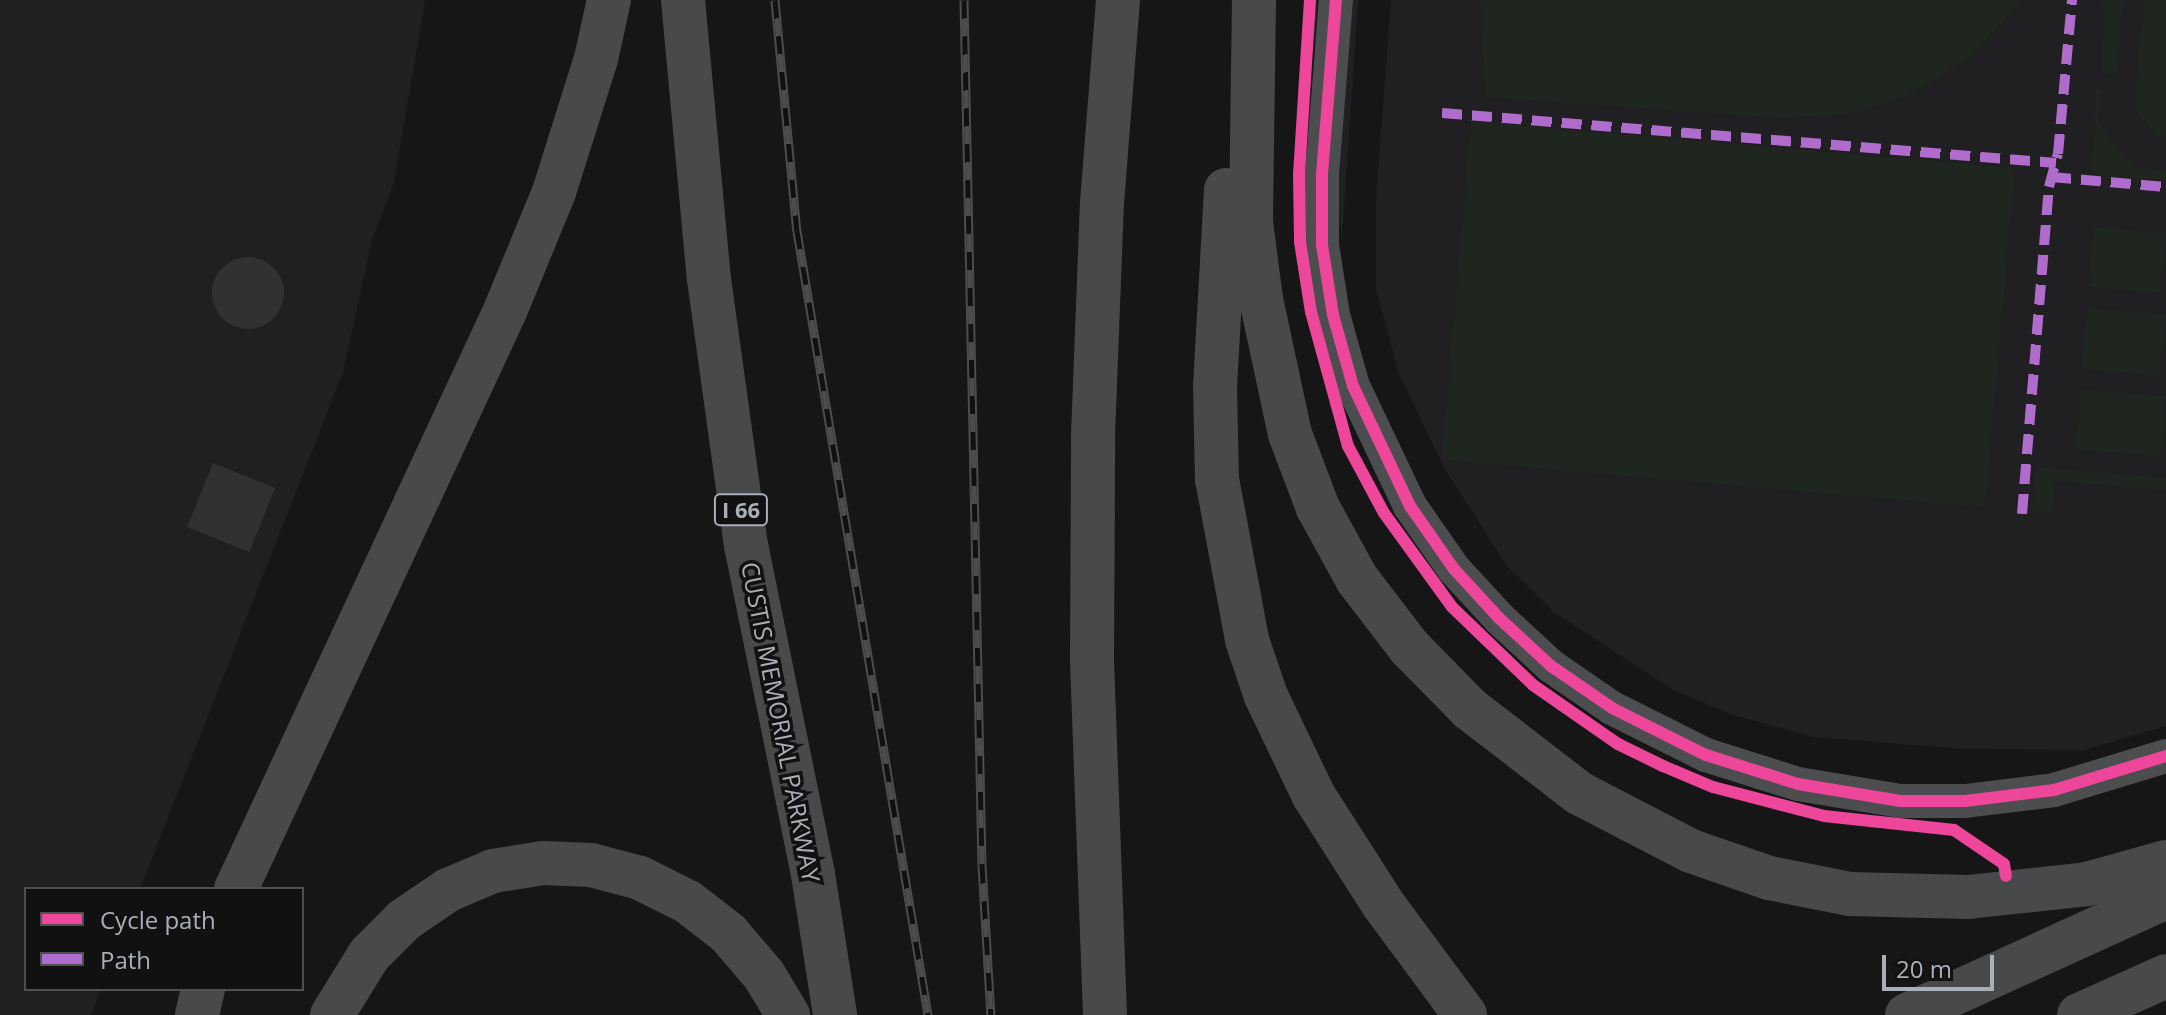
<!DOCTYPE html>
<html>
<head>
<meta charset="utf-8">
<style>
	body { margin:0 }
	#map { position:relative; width:2166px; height:1015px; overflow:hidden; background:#161617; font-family:"Open Sans",sans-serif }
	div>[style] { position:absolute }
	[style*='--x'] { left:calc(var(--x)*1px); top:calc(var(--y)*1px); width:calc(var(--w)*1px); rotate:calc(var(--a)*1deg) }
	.built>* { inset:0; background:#202022 }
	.green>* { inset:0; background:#1f251f; transform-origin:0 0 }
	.building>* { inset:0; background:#313132; transform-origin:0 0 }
	.round { border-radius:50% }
	.minor>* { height:34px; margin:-17px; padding:0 17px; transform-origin:17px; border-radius:17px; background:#4b4d4f }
	.primary>* { height:44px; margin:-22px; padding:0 22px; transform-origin:22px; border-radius:22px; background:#48494b }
	.motorway>* { height:44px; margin:-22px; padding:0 22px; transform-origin:22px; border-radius:22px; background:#48494b }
	.rail>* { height:9px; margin-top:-4.5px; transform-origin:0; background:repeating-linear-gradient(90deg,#111112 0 18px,#4c4c4e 0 36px); box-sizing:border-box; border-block:2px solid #4c4c4e }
	.quiet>* { height:10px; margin-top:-5px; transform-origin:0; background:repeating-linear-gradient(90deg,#b06ccc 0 20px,transparent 0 30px) }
	.cycleway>* { height:12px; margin:-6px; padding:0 6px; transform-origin:6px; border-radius:6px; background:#ed469a }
	span { translate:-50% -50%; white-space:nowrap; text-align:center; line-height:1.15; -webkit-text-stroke:7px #111112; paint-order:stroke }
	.shield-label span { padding:2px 6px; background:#111112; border:2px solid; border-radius:6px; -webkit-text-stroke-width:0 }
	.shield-label { font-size:22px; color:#a9afb6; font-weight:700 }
	.street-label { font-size:24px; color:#a9afb6 }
	.legend { position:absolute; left:24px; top:887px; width:280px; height:104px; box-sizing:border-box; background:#111112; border:2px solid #4e5054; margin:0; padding:10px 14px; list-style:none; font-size:24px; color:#a9afb6 }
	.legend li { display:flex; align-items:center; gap:16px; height:40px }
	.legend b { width:40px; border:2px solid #4e5054 }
	.scale { position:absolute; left:1882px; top:955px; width:112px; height:36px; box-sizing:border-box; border:4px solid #a9afb6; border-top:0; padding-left:10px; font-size:24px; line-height:28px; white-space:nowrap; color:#a9afb6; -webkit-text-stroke:6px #111112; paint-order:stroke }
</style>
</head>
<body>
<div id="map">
	<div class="built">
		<i style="clip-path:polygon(0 0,425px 0,394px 183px,372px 240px,343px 372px,140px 889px,26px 889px,26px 989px,101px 989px,91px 1015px,0 1015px)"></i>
		<i style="clip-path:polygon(1308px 0,1358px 0,1342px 238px)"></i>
		<i style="clip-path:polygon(1391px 0,2166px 0,2166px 726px,2084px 750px,1962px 749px,1814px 737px,1733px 715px,1675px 691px,1555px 613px,1507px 566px,1446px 471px,1399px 374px,1376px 289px,1376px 198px)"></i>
	</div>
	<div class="green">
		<i style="clip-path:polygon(1480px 0,2022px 0,1967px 60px,1908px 95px,1849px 114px,1781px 118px,1486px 97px)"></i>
		<i style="clip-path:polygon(2103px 0,2124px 0,2117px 74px,2101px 73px)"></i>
		<i style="clip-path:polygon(2144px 0,2166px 0,2166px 136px,2156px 135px,2134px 109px)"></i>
		<i style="clip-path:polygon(2096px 90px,2101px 90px,2098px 121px,2109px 138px,2140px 169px,2166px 171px,2166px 180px,2099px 176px,2092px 171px)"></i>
		<i style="left:1471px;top:121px;width:546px;height:340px;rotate:5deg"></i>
		<i style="left:2094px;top:227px;width:72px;height:60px;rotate:5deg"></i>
		<i style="left:2087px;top:308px;width:79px;height:61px;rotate:5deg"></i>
		<i style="left:2080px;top:390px;width:86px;height:60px;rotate:4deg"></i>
		<i style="clip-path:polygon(2035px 467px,2166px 478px,2166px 490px,2055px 481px,2052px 511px,2032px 510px)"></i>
	</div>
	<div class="building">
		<i class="round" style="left:212px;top:257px;width:72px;height:72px"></i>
		<i style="left:213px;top:463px;width:67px;height:69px;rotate:22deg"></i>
	</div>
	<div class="minor">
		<i style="--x:1336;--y:0;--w:176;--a:94.6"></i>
		<i style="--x:1322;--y:175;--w:70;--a:90"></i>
		<i style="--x:1322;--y:245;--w:71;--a:81.1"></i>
		<i style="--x:1333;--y:315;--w:74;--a:74.3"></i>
		<i style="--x:1353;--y:386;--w:133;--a:64.6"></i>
		<i style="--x:1410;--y:506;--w:77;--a:55.1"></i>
		<i style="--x:1454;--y:569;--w:67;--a:47.4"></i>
		<i style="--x:1499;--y:618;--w:71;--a:42.7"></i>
		<i style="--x:1551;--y:666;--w:74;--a:34.5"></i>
		<i style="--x:1612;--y:708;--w:105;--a:26.6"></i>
		<i style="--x:1706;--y:755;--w:96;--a:17.5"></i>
		<i style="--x:1798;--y:784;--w:104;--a:9.4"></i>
		<i style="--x:1901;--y:801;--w:64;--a:0"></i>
		<i style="--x:1965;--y:801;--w:90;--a:-7"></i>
		<i style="--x:2054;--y:790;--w:117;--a:-16.9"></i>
	</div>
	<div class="primary">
		<i style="--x:1907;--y:1015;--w:285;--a:-24.5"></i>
		<i style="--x:2079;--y:1015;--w:95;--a:-24.1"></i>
	</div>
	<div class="motorway">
		<i style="--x:683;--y:0;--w:280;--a:84.7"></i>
		<i style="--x:709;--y:279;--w:269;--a:82.1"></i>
		<i style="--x:746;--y:545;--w:336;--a:78.5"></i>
		<i style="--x:813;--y:874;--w:143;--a:81.1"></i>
		<i style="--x:1254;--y:0;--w:222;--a:90.8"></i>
		<i style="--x:1251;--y:222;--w:78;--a:82.6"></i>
		<i style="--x:1261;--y:299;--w:138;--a:77.9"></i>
		<i style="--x:1290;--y:434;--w:79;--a:69.3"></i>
		<i style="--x:1318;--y:508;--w:81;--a:61.2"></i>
		<i style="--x:1357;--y:579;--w:87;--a:52.5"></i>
		<i style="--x:1410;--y:648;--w:86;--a:45.5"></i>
		<i style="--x:1470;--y:709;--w:138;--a:37.6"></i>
		<i style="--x:1579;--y:793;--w:126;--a:27.4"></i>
		<i style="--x:1691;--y:851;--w:83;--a:19.1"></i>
		<i style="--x:1769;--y:878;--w:83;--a:11.2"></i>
		<i style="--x:1850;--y:894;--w:118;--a:1.5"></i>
		<i style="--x:1968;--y:897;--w:120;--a:-6.2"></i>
		<i style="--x:2087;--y:884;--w:82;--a:-15.6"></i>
		<i style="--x:1226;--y:190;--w:196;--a:93.2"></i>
		<i style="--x:1215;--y:386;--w:93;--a:88.8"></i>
		<i style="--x:1217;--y:479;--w:164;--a:79.4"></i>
		<i style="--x:1247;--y:640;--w:59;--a:71.3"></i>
		<i style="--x:1266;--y:696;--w:111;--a:64.4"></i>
		<i style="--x:1314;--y:796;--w:128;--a:57.4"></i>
		<i style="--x:1383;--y:904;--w:138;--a:53.5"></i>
		<i style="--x:236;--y:889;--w:638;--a:-65.04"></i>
		<i style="--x:505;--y:311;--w:129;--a:-67.6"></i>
		<i style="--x:554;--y:192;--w:139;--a:-72.5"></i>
		<i style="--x:596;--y:59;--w:60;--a:-77.6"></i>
		<i style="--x:197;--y:1015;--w:27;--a:-77"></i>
		<i style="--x:332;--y:1015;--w:70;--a:-58.3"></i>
		<i style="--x:369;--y:955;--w:49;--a:-45"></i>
		<i style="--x:404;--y:920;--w:53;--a:-34.3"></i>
		<i style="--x:448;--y:890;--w:49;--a:-22.9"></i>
		<i style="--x:493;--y:871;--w:51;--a:-9.1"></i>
		<i style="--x:543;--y:863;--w:48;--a:2.4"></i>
		<i style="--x:591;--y:865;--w:51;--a:14.9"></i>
		<i style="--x:640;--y:878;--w:54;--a:26.6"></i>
		<i style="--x:688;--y:902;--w:51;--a:37.8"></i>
		<i style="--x:728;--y:933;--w:55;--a:49.4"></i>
		<i style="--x:764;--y:975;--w:47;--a:59"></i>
		<i style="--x:1105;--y:1015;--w:359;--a:-92.1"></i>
		<i style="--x:1092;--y:656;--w:220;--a:-89.7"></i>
		<i style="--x:1093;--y:436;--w:233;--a:-87.8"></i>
		<i style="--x:1102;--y:203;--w:204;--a:-85.5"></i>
	</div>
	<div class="rail">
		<i style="--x:775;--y:0;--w:232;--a:84.6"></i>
		<i style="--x:797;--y:231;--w:795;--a:80.51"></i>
		<i style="--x:964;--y:0;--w:865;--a:88.81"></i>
		<i style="--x:982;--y:865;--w:150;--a:86.6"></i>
	</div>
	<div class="quiet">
		<i style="--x:1442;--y:113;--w:616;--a:4.66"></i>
		<i style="--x:2051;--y:177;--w:115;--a:5"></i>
		<i style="--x:2022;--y:514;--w:328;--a:-85.3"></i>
		<i style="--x:2049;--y:187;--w:34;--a:-75"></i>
		<i style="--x:2058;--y:154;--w:155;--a:-84.8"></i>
	</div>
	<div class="cycleway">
		<i style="--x:1310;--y:0;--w:175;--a:93.6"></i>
		<i style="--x:1299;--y:175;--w:67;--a:89.1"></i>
		<i style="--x:1300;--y:242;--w:71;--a:81.1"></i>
		<i style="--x:1311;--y:312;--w:139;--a:74.6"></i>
		<i style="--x:1348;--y:446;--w:76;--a:61.8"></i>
		<i style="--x:1384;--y:513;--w:116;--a:54.1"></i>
		<i style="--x:1452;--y:607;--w:112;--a:43.9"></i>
		<i style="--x:1533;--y:685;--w:103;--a:34.8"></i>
		<i style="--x:1618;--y:744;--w:50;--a:26.1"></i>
		<i style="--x:1663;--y:766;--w:54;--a:22.8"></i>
		<i style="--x:1713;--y:787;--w:115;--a:14.6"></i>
		<i style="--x:1824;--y:816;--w:131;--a:6.1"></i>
		<i style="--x:1954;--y:830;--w:60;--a:34.2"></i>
		<i style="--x:2004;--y:864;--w:12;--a:81"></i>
		<i style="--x:1336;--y:0;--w:176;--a:94.6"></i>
		<i style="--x:1322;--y:175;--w:70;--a:90"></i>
		<i style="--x:1322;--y:245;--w:71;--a:81.1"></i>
		<i style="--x:1333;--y:315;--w:74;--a:74.3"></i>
		<i style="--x:1353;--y:386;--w:133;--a:64.6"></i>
		<i style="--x:1410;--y:506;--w:77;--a:55.1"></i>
		<i style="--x:1454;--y:569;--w:67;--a:47.4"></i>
		<i style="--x:1499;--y:618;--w:71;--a:42.7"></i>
		<i style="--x:1551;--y:666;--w:74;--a:34.5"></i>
		<i style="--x:1612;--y:708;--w:105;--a:26.6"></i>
		<i style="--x:1706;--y:755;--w:96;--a:17.5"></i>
		<i style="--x:1798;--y:784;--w:104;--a:9.4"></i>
		<i style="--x:1901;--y:801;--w:64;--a:0"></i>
		<i style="--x:1965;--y:801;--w:90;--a:-7"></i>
		<i style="--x:2054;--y:790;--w:117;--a:-16.9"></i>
	</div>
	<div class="shield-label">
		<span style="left:741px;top:510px">I 66</span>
	</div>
	<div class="street-label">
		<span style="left:781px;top:722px;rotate:79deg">CUSTIS MEMORIAL PARKWAY</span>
	</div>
	<ul class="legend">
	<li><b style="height:10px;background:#ed469a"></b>Cycle path</li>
	<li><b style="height:10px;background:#b06ccc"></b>Path</li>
	</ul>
	<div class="scale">20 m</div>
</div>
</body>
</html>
